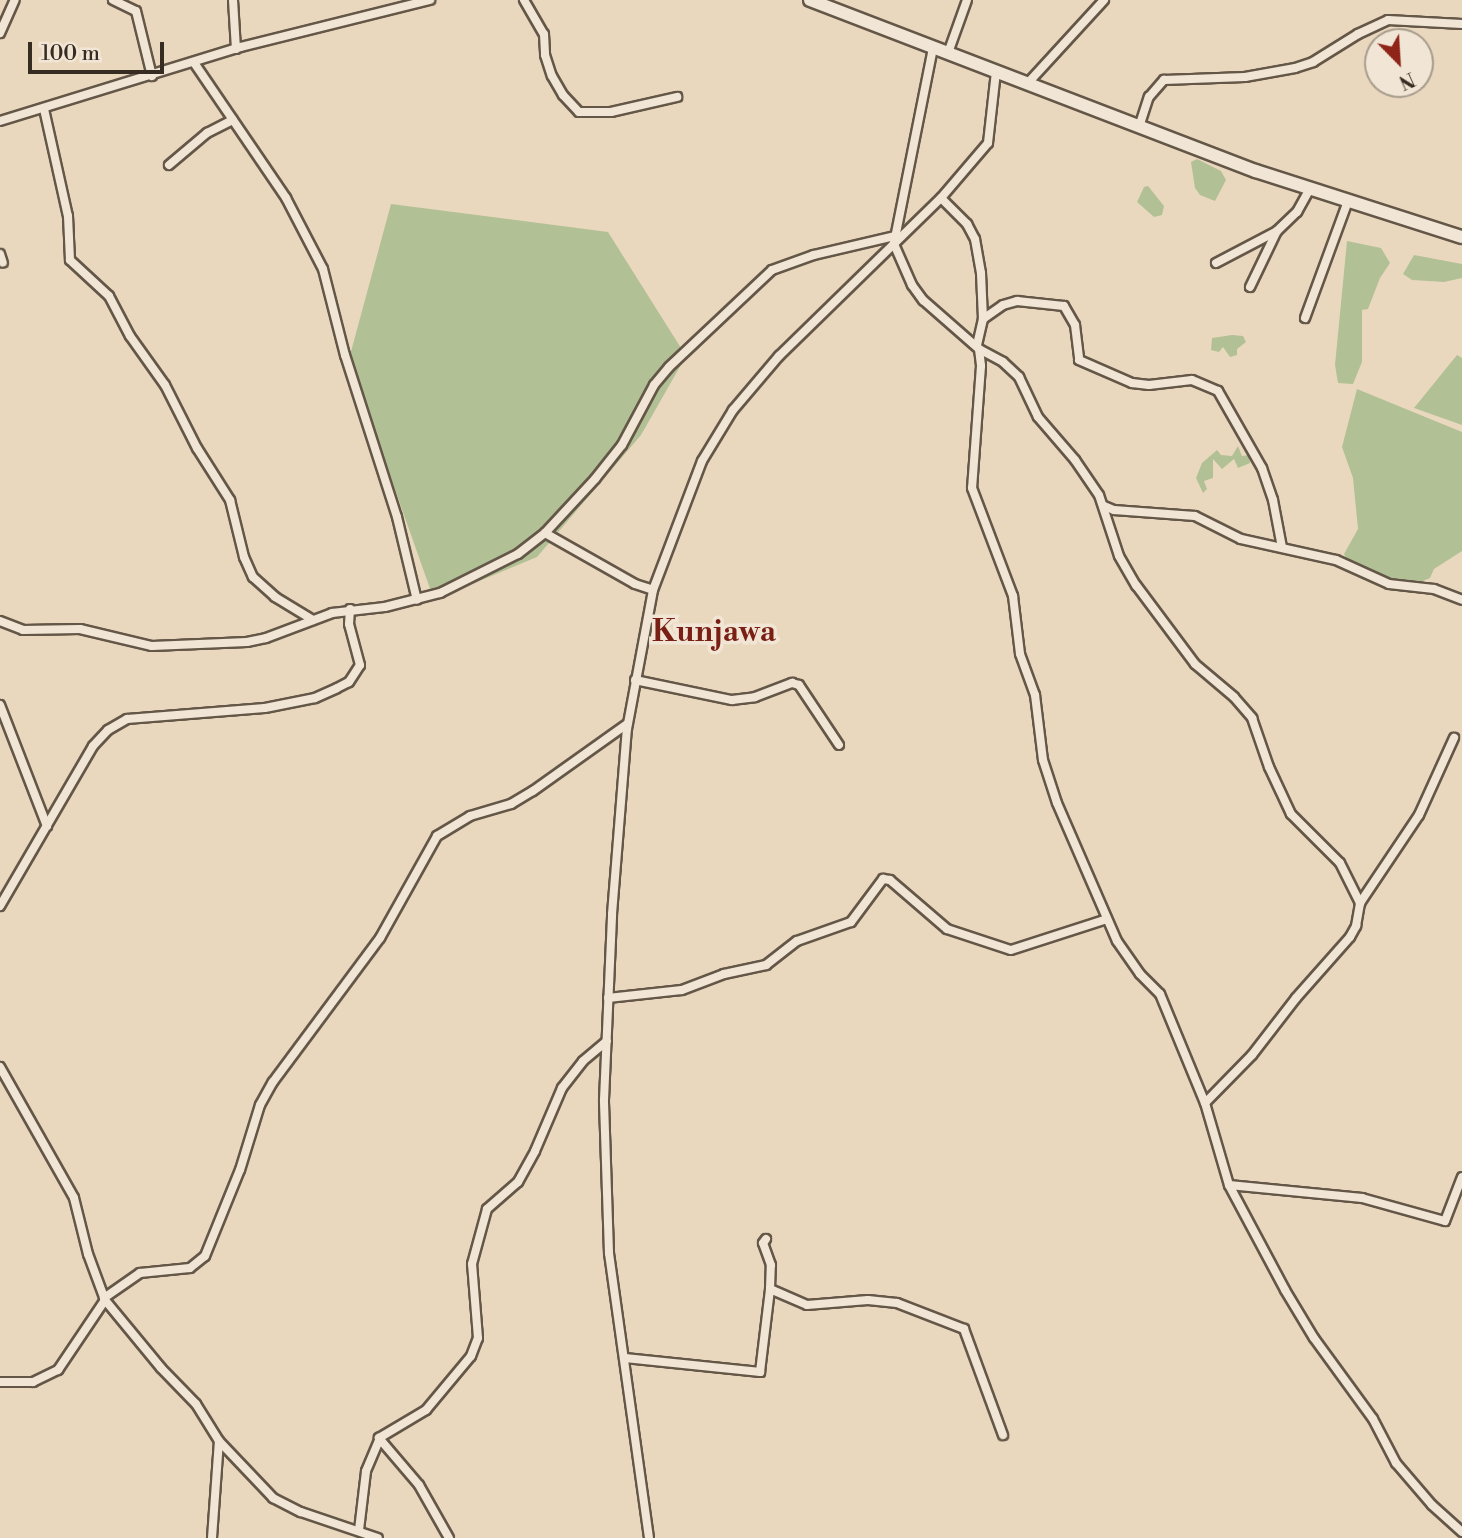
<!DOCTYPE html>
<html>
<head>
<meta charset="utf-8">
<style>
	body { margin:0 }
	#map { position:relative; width:1462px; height:1538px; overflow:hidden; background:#ead8be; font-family:"Libre Bodoni",serif }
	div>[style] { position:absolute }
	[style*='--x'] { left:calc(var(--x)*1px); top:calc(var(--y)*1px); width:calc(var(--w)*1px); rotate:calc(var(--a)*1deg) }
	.green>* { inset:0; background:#b2c095 }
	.roads { filter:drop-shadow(2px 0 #645748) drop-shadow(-2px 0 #645748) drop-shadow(0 2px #645748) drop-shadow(0 -2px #645748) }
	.street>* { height:8px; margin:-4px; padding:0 4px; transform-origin:4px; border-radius:4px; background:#f1e6d5 }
	.secondary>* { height:12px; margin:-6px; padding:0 6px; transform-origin:6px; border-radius:6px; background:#f1e6d5 }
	span { translate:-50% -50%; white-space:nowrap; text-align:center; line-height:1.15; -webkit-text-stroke:7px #f1e6d5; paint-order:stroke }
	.quarter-label { font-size:30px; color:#7a1f14; font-weight:700 }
	.north { position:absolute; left:1364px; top:28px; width:70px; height:70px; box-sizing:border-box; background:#f1e6d5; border:2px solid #a79c8d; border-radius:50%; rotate:156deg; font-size:19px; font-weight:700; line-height:28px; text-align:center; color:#372c21 }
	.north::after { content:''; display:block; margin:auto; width:24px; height:32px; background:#8f2418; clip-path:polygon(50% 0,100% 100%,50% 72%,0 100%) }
	.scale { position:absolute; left:28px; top:42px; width:136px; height:32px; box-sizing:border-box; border:4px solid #372c21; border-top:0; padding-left:9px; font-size:21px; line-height:24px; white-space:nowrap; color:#372c21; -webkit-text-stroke:5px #f1e6d5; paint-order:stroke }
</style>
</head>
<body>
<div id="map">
	<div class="green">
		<i style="clip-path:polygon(1197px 159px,1221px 171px,1226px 180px,1215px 201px,1200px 195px,1195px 188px,1191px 162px)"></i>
		<i style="clip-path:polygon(1148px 186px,1164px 206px,1162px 215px,1154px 217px,1137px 202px,1144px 187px)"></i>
		<i style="clip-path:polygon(391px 204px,608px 232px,686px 356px,641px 435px,537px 557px,434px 600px,349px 359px)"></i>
		<i style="clip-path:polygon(1347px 241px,1381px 248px,1390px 263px,1380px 278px,1368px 309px,1362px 310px,1362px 362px,1353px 384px,1338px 383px,1335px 365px)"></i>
		<i style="clip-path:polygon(1414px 255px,1462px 264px,1462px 278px,1444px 282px,1412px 280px,1403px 274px)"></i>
		<i style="clip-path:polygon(1232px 335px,1243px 336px,1246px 342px,1237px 349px,1237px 355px,1230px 357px,1223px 347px,1219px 352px,1211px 350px,1212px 338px)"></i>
		<i style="clip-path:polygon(1457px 355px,1462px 358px,1462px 425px,1414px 408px)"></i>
		<i style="clip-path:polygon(1357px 389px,1462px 432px,1462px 551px,1434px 569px,1430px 578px,1416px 584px,1395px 582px,1349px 563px,1344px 554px,1358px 529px,1353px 478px,1342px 447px)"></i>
		<i style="clip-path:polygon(1238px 446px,1242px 456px,1249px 455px,1250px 463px,1238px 468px,1234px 459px,1222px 469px,1213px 459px,1213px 478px,1204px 481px,1207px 489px,1203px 493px,1196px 478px,1202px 463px,1217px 450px,1221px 455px,1232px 456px)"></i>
	</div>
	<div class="roads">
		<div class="street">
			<i style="--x:113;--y:0;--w:25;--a:26"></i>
			<i style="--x:136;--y:11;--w:67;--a:76.2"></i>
			<i style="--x:233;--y:0;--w:49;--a:86.5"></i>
			<i style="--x:524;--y:0;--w:39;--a:60"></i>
			<i style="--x:544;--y:34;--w:21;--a:87"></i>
			<i style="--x:545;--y:55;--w:22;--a:72"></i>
			<i style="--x:552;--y:76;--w:22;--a:60"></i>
			<i style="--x:563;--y:95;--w:23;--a:47"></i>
			<i style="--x:579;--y:112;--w:32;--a:0"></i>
			<i style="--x:611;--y:112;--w:68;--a:-12.8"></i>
			<i style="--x:0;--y:33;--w:36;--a:-66"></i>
			<i style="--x:933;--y:48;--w:200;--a:101.3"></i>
			<i style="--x:894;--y:244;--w:45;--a:66.3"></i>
			<i style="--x:912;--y:285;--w:19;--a:54"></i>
			<i style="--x:923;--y:300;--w:74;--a:41.2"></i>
			<i style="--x:979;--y:349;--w:17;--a:83"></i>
			<i style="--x:981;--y:366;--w:122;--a:94.2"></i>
			<i style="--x:972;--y:488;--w:116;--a:69.2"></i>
			<i style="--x:1013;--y:596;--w:58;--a:83.1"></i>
			<i style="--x:1020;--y:654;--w:44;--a:69.9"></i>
			<i style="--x:1035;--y:695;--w:65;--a:83"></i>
			<i style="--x:1043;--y:760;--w:45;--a:72"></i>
			<i style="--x:1057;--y:803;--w:150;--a:66.5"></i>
			<i style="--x:1117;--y:941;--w:40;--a:55.1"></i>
			<i style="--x:1140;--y:974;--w:28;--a:45"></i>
			<i style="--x:1160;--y:994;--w:118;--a:67.6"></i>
			<i style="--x:1205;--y:1103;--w:85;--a:73.7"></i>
			<i style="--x:1229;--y:1185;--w:119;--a:61.9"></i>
			<i style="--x:1285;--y:1290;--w:56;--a:58.9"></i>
			<i style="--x:1314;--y:1338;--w:100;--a:53.9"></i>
			<i style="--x:1373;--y:1419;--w:50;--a:62.4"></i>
			<i style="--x:1396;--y:1463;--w:55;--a:49.4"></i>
			<i style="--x:1432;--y:1505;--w:40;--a:42"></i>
			<i style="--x:948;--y:53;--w:56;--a:-70.3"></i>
			<i style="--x:195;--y:64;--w:162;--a:55.8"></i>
			<i style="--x:286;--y:198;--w:80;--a:62.5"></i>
			<i style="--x:323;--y:269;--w:89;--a:75.7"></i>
			<i style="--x:345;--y:355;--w:170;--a:72.2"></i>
			<i style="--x:397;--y:517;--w:85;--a:76.5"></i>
			<i style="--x:1027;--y:84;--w:114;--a:-47.5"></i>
			<i style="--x:44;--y:109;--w:110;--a:77.4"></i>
			<i style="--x:68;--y:216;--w:44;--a:87.4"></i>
			<i style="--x:70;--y:260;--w:53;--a:42.7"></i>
			<i style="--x:109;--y:296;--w:45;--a:62.3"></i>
			<i style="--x:130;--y:336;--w:60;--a:54.5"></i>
			<i style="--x:165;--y:385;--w:71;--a:63.1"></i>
			<i style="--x:197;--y:448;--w:62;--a:57.6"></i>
			<i style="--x:230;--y:500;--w:59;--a:76.2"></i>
			<i style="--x:244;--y:557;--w:22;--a:66"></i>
			<i style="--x:253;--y:577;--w:30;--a:42"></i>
			<i style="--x:275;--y:597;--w:44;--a:31.2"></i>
			<i style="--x:0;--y:121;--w:252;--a:-17.1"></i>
			<i style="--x:241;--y:47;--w:195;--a:-14"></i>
			<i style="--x:1139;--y:127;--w:32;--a:-72"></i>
			<i style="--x:1149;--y:97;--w:23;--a:-49"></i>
			<i style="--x:1164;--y:80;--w:81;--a:-2.1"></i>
			<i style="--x:1245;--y:77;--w:51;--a:-10.2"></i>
			<i style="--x:1295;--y:68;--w:19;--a:-18"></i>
			<i style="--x:1313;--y:62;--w:53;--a:-31.9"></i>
			<i style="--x:1358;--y:34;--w:33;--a:-25"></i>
			<i style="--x:1388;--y:20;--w:74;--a:3.1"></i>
			<i style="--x:169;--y:165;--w:50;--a:-40.1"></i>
			<i style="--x:207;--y:133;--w:29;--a:-27"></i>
			<i style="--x:941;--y:198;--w:37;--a:45"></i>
			<i style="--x:967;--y:224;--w:17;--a:62"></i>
			<i style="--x:975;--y:239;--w:35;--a:80"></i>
			<i style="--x:981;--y:273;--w:46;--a:87.5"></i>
			<i style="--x:983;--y:319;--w:27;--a:103"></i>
			<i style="--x:0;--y:254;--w:9;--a:72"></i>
			<i style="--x:1216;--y:263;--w:69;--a:-27.7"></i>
			<i style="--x:1277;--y:231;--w:28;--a:-44"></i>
			<i style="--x:1297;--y:212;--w:26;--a:-61"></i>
			<i style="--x:1250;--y:287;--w:62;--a:-64.3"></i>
			<i style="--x:1305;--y:318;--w:125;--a:-69.8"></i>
			<i style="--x:983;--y:319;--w:24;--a:-35"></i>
			<i style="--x:1003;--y:305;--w:15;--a:-16"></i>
			<i style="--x:1017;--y:301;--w:47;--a:6.1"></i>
			<i style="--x:1064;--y:306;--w:22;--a:60"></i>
			<i style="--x:1075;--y:325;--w:35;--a:83"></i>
			<i style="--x:1079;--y:360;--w:58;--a:23.5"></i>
			<i style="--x:1132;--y:383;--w:17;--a:7"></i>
			<i style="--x:1149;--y:385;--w:43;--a:-6.6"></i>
			<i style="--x:1192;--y:380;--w:28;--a:23"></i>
			<i style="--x:1218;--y:391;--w:89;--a:60.3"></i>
			<i style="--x:1262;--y:468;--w:34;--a:71"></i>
			<i style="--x:1273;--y:500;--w:48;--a:79.2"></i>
			<i style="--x:979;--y:349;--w:27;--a:28"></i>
			<i style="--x:1003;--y:362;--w:22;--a:43"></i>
			<i style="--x:1019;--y:377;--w:44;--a:64.6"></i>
			<i style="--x:1038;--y:417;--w:57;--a:49.3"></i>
			<i style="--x:1075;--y:460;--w:42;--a:55.6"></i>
			<i style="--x:1099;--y:495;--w:64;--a:71.8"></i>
			<i style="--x:1119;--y:556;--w:34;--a:60"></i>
			<i style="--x:1136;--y:585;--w:99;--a:53.2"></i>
			<i style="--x:1195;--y:664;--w:51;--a:40.2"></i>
			<i style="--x:1234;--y:697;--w:28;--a:49"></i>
			<i style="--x:1252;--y:718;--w:52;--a:70.9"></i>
			<i style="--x:1269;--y:767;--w:52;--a:64.9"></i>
			<i style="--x:1291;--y:814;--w:69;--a:45"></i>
			<i style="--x:1340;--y:863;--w:45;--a:63.4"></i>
			<i style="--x:1104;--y:506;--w:11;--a:22"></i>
			<i style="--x:1114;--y:510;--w:81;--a:4.2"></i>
			<i style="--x:1195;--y:516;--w:51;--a:26.6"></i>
			<i style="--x:1241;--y:539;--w:97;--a:12.5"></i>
			<i style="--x:1336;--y:560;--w:58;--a:24.4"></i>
			<i style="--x:1389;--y:584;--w:45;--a:6.3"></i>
			<i style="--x:1434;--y:589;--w:30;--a:21"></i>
			<i style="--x:545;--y:533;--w:74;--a:-47.2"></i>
			<i style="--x:595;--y:479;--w:43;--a:-51.5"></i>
			<i style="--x:622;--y:445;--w:68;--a:-61.9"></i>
			<i style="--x:654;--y:385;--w:23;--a:-50"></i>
			<i style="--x:669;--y:367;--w:141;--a:-43.3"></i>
			<i style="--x:772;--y:270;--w:45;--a:-19.7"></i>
			<i style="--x:814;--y:255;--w:83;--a:-13.2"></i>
			<i style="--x:0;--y:621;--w:25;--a:21"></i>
			<i style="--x:23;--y:630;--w:57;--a:-1"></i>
			<i style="--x:80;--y:629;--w:74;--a:13.3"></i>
			<i style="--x:152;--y:646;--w:95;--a:-2.4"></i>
			<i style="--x:247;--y:642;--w:19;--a:-12"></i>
			<i style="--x:266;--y:638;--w:71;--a:-20.7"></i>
			<i style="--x:332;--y:613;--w:53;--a:-6.5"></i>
			<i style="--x:385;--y:607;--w:57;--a:-14.3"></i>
			<i style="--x:440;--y:593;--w:87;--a:-26.6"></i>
			<i style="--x:518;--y:554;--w:34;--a:-38"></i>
			<i style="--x:545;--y:533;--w:103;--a:29.5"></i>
			<i style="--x:635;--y:584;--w:19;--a:18"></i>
			<i style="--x:635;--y:680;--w:99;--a:11.7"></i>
			<i style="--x:732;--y:700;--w:23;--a:-7"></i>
			<i style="--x:755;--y:697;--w:40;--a:-21"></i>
			<i style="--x:792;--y:683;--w:7;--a:16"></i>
			<i style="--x:799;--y:685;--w:72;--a:56.3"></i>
			<i style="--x:0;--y:705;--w:130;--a:68.8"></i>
			<i style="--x:0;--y:906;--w:185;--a:-59.8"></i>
			<i style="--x:93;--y:746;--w:22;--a:-47"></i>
			<i style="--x:108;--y:730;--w:22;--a:-30"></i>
			<i style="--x:127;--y:719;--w:138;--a:-4.6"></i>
			<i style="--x:265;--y:708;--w:51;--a:-11.3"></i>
			<i style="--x:315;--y:698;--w:24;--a:-24"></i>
			<i style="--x:337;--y:688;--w:13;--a:-27"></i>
			<i style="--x:349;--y:682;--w:20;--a:-57"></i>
			<i style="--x:360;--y:665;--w:42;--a:-105"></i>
			<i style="--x:349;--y:624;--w:15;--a:-86"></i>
			<i style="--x:608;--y:998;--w:74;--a:-6.2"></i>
			<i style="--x:682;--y:990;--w:45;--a:-20.9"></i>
			<i style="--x:724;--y:974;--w:43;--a:-12.1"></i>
			<i style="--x:766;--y:965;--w:39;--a:-38"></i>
			<i style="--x:797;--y:941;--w:57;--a:-19.4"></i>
			<i style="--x:851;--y:922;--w:54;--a:-53.3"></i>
			<i style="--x:883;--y:879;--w:7;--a:8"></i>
			<i style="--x:890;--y:880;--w:75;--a:40.7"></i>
			<i style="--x:947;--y:929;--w:67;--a:18.2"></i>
			<i style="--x:1011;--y:950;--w:101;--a:-17.9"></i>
			<i style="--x:0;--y:1067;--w:150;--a:60.5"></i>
			<i style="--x:74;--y:1198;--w:58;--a:76"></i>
			<i style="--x:88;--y:1254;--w:49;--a:69.7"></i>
			<i style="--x:105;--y:1300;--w:88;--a:50.5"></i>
			<i style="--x:161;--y:1368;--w:50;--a:45.8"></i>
			<i style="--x:196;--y:1404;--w:44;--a:58.1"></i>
			<i style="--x:219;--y:1441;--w:79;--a:46.5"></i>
			<i style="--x:273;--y:1498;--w:31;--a:27"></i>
			<i style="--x:301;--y:1512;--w:81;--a:18.7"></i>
			<i style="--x:1205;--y:1103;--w:67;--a:-45.6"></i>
			<i style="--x:1252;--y:1055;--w:72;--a:-52.3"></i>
			<i style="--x:1296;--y:998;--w:81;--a:-48.5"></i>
			<i style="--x:1350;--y:937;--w:13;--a:-61"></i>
			<i style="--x:1356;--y:926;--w:23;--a:-80"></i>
			<i style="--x:1360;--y:903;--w:106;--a:-56.2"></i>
			<i style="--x:1419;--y:815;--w:85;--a:-65.6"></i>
			<i style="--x:1229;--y:1185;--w:134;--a:5.6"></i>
			<i style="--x:1362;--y:1198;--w:86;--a:15.5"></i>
			<i style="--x:1445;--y:1221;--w:47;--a:-68.9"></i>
			<i style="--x:770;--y:1289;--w:40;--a:23.4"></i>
			<i style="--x:807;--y:1305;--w:61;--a:-4.7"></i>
			<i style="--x:868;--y:1300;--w:29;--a:6"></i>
			<i style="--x:897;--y:1303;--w:72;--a:21.2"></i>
			<i style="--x:964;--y:1329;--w:113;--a:69.8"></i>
			<i style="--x:104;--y:1298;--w:44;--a:-34.8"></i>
			<i style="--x:140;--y:1273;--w:50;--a:-5.7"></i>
			<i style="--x:190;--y:1268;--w:19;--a:-39"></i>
			<i style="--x:205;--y:1256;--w:93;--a:-67.9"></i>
			<i style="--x:240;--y:1170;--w:68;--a:-72.9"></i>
			<i style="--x:260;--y:1105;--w:26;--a:-61"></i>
			<i style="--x:273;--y:1082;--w:179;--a:-53.4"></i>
			<i style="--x:380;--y:938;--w:117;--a:-60.8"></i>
			<i style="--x:437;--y:836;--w:39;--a:-31"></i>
			<i style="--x:470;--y:816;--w:43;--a:-16.3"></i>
			<i style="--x:511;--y:804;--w:26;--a:-31"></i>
			<i style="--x:533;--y:791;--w:115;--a:-35.5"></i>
			<i style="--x:625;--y:1358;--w:136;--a:5.9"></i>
			<i style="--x:760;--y:1372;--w:84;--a:-83.1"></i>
			<i style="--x:770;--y:1289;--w:24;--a:-88"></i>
			<i style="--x:771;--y:1265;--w:23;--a:-110"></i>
			<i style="--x:763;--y:1243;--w:5;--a:-53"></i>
			<i style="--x:0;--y:1382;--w:33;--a:0"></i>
			<i style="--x:33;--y:1382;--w:28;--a:-26"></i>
			<i style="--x:58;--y:1370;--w:84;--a:-56.1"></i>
			<i style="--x:359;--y:1530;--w:59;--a:-83.2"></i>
			<i style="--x:366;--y:1471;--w:33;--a:-67"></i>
			<i style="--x:212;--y:1538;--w:97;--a:-85.9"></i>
			<i style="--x:449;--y:1538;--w:61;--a:-119.5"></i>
			<i style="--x:419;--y:1485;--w:62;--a:-130.4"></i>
			<i style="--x:379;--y:1438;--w:55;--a:-30.8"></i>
			<i style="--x:426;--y:1410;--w:70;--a:-50.2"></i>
			<i style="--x:471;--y:1356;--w:19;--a:-69"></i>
			<i style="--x:478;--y:1338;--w:74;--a:-94.6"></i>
			<i style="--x:472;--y:1264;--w:57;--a:-74.7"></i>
			<i style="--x:487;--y:1209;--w:41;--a:-41.1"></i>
			<i style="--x:518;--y:1182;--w:35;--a:-61"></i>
			<i style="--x:535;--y:1151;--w:69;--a:-66.8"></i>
			<i style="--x:562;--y:1088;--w:34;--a:-52"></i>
			<i style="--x:583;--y:1061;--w:31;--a:-40"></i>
			<i style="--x:649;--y:1538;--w:288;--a:-98"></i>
			<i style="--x:609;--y:1253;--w:153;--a:-91.9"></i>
			<i style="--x:604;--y:1100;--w:186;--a:-87.5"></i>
			<i style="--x:612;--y:914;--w:186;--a:-85.4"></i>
			<i style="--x:627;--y:729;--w:141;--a:-79.4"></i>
			<i style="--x:653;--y:590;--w:138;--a:-69.2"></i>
			<i style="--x:702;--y:461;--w:60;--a:-58.7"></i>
			<i style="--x:733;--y:410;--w:71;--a:-49.6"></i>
			<i style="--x:779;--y:356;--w:226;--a:-44.3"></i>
			<i style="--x:941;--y:198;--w:72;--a:-49.5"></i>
			<i style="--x:988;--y:143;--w:71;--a:-83.6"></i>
		</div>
		<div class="secondary">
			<i style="--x:810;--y:0;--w:478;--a:21"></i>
			<i style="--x:1256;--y:171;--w:216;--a:17.8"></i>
		</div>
	</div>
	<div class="quarter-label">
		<span style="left:714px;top:632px">Kunjawa</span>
	</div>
	<div class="north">N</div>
	<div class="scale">100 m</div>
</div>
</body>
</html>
